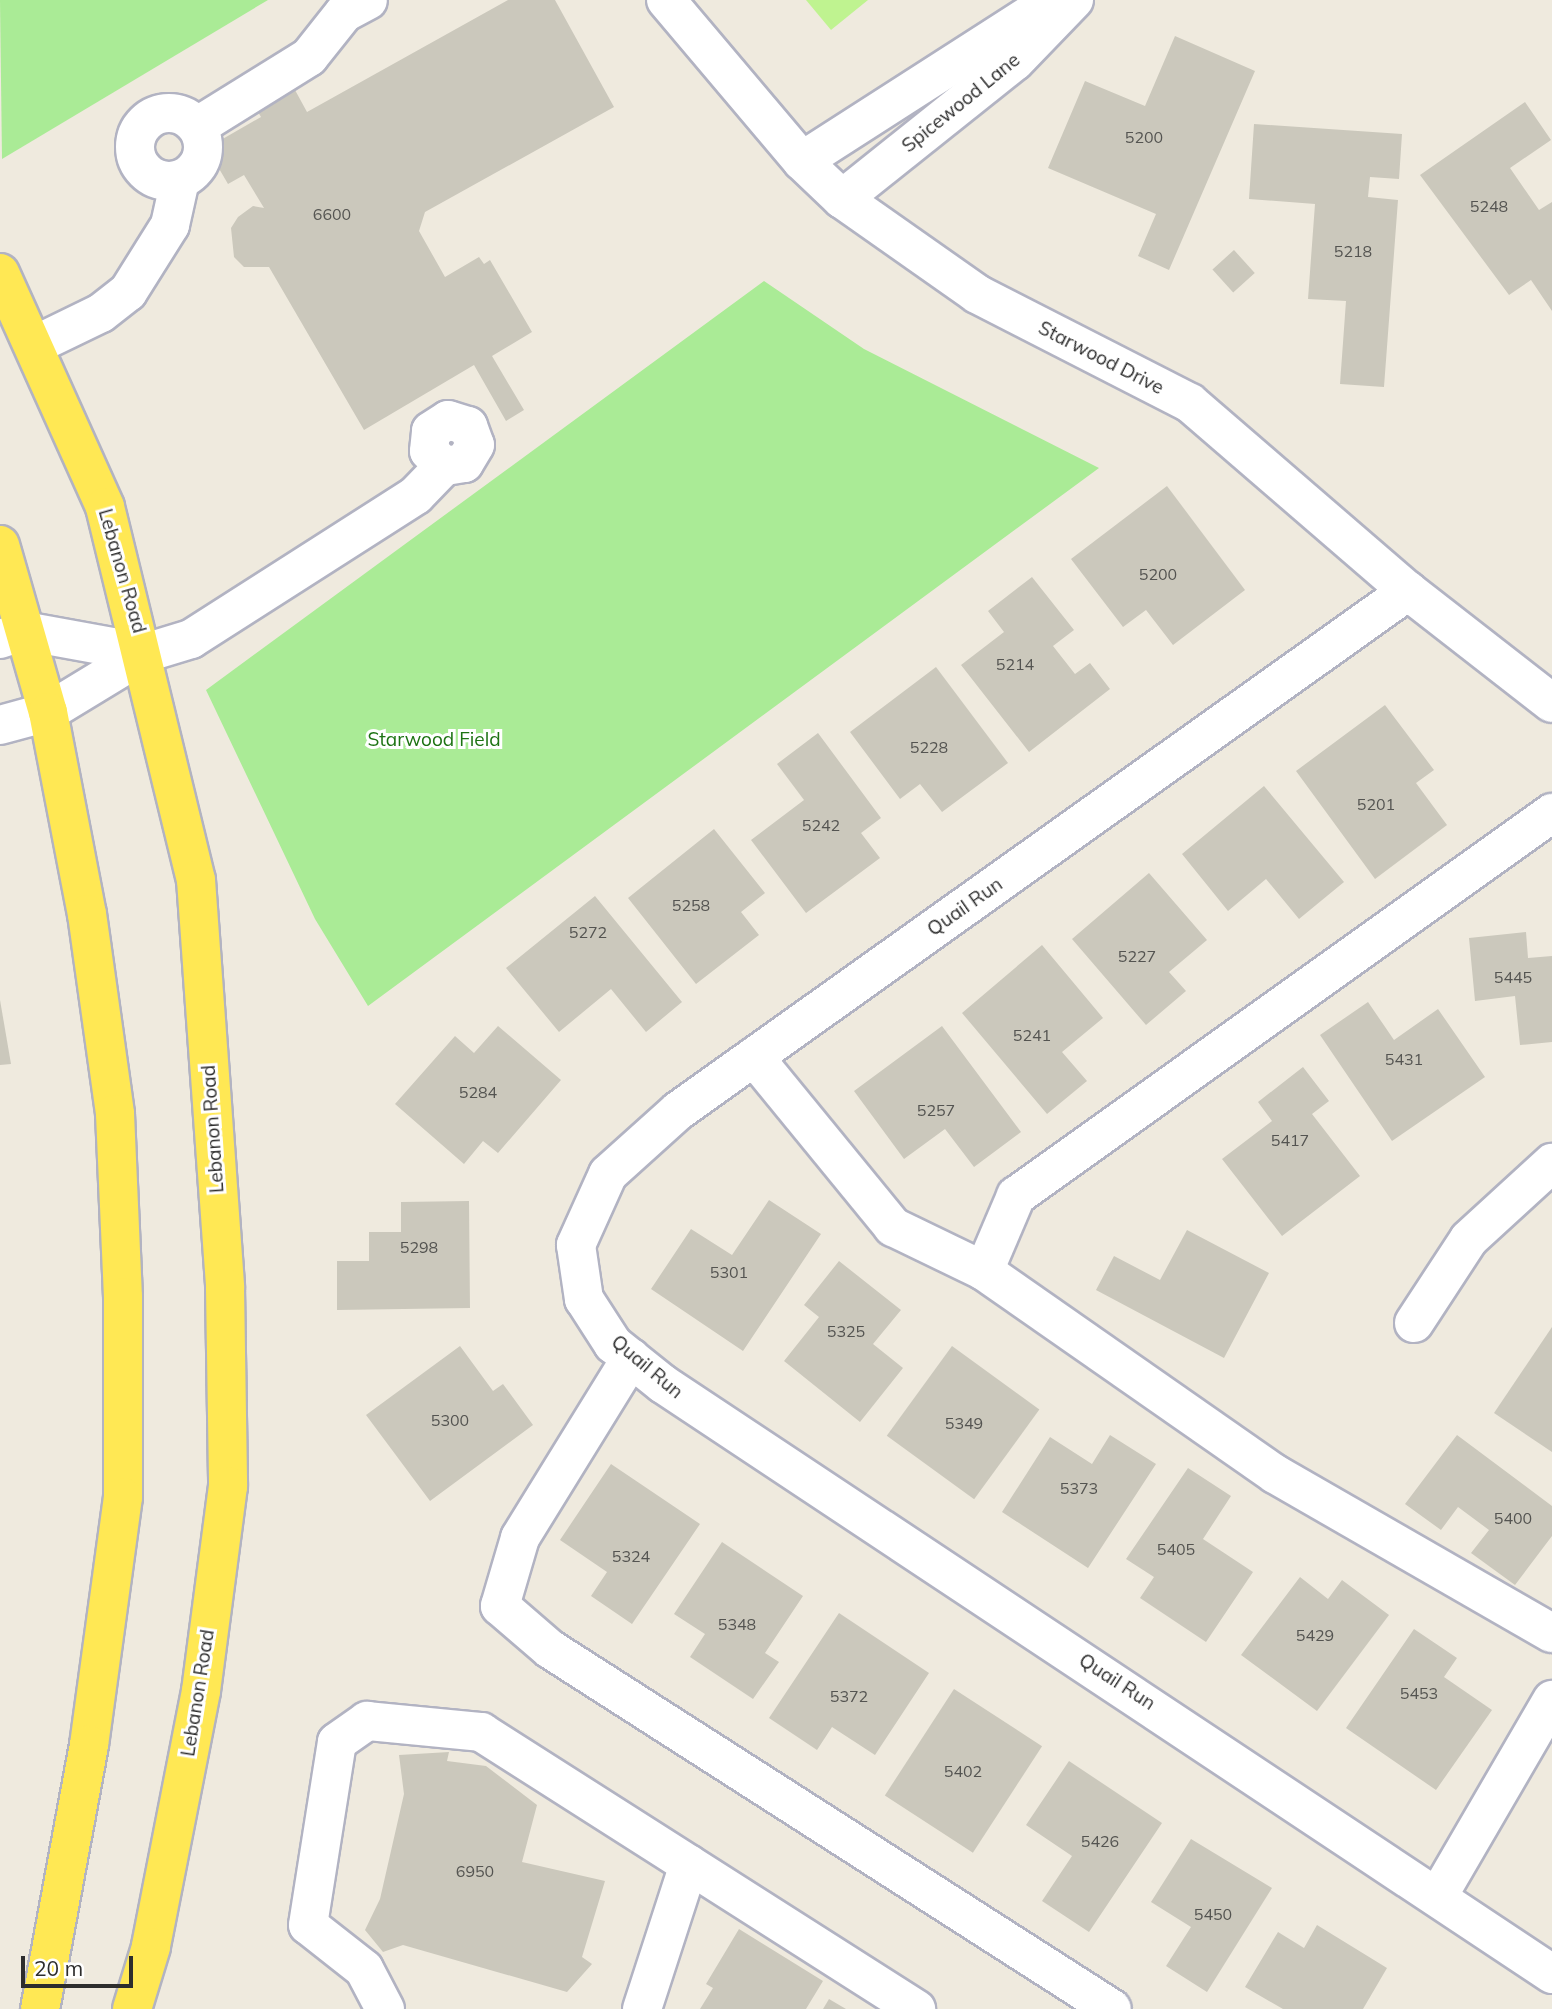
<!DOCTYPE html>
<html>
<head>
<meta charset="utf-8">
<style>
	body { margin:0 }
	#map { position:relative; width:1552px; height:2009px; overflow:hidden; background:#efeade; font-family:Mulish,sans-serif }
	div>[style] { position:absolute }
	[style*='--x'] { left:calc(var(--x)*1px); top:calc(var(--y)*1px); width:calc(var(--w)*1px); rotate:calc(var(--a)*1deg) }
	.green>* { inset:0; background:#aaeb96 }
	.pitch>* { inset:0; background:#bff390 }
	.building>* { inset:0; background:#cbc8bc; transform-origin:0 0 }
	.roads { filter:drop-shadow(2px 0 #b2b3c2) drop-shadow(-2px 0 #b2b3c2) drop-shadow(0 2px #b2b3c2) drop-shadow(0 -2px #b2b3c2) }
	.minor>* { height:38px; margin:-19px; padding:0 19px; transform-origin:19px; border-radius:19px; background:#fff }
	.minor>.ring { margin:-19px; padding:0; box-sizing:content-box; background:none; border:38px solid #fff; border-radius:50% }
	.major>* { height:38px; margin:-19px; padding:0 19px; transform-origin:19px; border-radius:19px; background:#ffe854 }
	span { translate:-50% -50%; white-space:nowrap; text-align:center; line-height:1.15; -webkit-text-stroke:6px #fff; paint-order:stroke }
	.number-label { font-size:16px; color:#545451 }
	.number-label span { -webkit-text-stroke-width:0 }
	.street-label { font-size:19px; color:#2d2d2d }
	.park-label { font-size:19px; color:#1d7313 }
	.scale { position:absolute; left:21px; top:1956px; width:112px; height:32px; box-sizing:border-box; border:4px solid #2d2d2d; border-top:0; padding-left:9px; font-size:21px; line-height:24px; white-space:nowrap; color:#2d2d2d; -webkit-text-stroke:5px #fff; paint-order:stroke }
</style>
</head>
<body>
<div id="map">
	<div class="green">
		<i style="clip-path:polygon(0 0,268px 0,2px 159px)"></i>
		<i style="clip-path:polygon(764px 281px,864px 349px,1099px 468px,368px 1006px,315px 919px,206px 690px)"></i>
	</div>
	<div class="pitch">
		<i style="clip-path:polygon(806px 0,868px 0,831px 30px)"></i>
	</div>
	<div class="building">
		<i style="clip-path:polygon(508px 0,555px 0,614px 107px,425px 212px,419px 231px,445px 277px,479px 257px,484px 264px,490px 260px,532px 332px,492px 356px,524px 410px,506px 421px,474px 365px,364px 430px,269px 267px,244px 267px,234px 257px,231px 228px,238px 217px,253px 206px,264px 208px,244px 175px,228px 184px,207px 148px,261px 117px,251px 100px,289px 79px,307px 112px)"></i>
		<i style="clip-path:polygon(1175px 36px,1255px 71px,1169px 270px,1138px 256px,1156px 214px,1048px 168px,1085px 81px,1145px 106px)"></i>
		<i style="clip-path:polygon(1525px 102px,1551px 140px,1510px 168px,1539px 210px,1552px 202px,1552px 311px,1531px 280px,1509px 295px,1420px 175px)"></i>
		<i style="clip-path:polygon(1254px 124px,1402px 134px,1399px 179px,1370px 177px,1368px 197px,1398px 200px,1384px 387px,1340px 384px,1346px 301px,1308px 299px,1315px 204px,1249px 199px)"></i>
		<i style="left:1234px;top:250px;width:31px;height:29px;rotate:48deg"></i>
		<i style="clip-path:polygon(1167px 486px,1245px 590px,1173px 645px,1146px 610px,1123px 627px,1071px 559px)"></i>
		<i style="clip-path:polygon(1032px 577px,1074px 630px,1053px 646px,1075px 674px,1090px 663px,1110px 689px,1029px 752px,961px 665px,1004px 632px,988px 611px)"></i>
		<i style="clip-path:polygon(936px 667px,1008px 763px,942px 812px,920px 784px,900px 799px,850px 732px)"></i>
		<i style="clip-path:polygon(1385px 705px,1434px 770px,1416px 783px,1447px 825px,1375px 879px,1296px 771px)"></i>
		<i style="clip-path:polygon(818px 733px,881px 818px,861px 833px,880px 858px,806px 913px,751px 840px,804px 800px,777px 764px)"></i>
		<i style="clip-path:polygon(1264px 786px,1344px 882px,1299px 919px,1266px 879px,1228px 911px,1182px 854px)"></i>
		<i style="clip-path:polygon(714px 829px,765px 893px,741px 912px,759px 935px,696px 984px,628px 898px)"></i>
		<i style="clip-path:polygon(1149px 873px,1207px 940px,1169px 972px,1186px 991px,1146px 1025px,1072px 939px)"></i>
		<i style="clip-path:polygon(595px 896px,682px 1002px,646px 1032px,611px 989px,559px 1032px,506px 968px)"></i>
		<i style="clip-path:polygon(1526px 932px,1528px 958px,1552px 956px,1552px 1042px,1520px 1045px,1515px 996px,1475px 1001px,1469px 938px)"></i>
		<i style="clip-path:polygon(1042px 945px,1103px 1018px,1062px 1052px,1087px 1081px,1047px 1114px,962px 1013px)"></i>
		<i style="clip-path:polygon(0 1000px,11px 1064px,0 1065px)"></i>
		<i style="clip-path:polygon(1368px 1002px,1394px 1040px,1438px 1009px,1485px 1077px,1392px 1141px,1320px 1035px)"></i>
		<i style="clip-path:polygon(498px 1026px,561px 1080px,498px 1153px,483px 1141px,464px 1164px,395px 1104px,455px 1036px,474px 1053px)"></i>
		<i style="clip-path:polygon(942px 1026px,1021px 1132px,974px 1167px,945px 1129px,904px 1159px,854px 1091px)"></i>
		<i style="clip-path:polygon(1303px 1067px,1329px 1101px,1312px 1114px,1360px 1176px,1282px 1236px,1222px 1159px,1272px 1121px,1258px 1102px)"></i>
		<i style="clip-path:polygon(769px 1200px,821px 1234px,743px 1351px,651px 1289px,691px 1229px,732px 1255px)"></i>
		<i style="clip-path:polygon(469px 1201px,470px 1308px,337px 1310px,337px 1261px,369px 1261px,369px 1232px,401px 1232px,401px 1202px)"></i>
		<i style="clip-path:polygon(1187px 1230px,1269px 1273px,1224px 1358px,1096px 1290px,1114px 1256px,1160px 1280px)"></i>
		<i style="clip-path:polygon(839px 1261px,901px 1310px,873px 1344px,903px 1368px,860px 1422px,784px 1361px,819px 1317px,804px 1305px)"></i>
		<i style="clip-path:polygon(1552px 1327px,1552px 1452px,1494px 1413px)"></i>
		<i style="clip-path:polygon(460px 1346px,493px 1391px,503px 1384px,533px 1425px,430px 1501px,366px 1415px)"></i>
		<i style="left:952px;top:1346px;width:108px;height:111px;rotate:36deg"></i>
		<i style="clip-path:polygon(1110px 1435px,1156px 1464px,1088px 1568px,1002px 1512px,1050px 1437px,1092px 1464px)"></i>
		<i style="clip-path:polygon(1457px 1435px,1552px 1506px,1552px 1536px,1515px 1585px,1471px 1553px,1489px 1530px,1458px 1507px,1441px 1530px,1405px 1504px)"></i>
		<i style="clip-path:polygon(611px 1464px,700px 1524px,632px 1624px,591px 1596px,607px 1572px,560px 1540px)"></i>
		<i style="clip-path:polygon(1188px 1468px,1231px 1496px,1203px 1539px,1253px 1572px,1206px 1642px,1140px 1598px,1154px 1577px,1126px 1559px)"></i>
		<i style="clip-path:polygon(722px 1542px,803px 1596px,765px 1653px,779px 1662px,753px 1699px,690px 1657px,705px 1634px,674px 1614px)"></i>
		<i style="clip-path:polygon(1300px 1577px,1328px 1599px,1342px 1580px,1389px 1615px,1317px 1711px,1241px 1655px)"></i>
		<i style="clip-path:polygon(839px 1613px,929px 1673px,875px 1755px,832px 1727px,817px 1750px,769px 1718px)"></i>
		<i style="clip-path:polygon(1414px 1629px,1457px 1658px,1444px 1677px,1492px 1710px,1436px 1790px,1346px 1728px)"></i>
		<i style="left:954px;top:1689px;width:105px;height:127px;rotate:33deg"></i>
		<i style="clip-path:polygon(449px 1752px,447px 1761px,486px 1766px,537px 1805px,522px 1862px,605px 1881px,582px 1957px,592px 1964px,567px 1992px,403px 1945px,383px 1952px,365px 1930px,380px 1899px,404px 1794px,399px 1755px)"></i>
		<i style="clip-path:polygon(1069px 1761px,1162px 1823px,1089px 1932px,1042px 1901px,1072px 1856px,1026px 1825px)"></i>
		<i style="clip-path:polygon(1191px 1839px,1272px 1888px,1207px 1992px,1166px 1966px,1191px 1927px,1151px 1902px)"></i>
		<i style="clip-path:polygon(1317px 1925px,1387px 1968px,1363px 2009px,1283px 2009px,1245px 1987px,1278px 1932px,1304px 1948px)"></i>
		<i style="clip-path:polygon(739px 1929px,823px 1981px,806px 2009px,700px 2009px,713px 1988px,706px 1984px)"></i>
		<i style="clip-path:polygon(829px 1999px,846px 2009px,823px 2009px)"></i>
	</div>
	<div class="roads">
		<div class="minor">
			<i style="--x:666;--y:0;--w:211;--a:49.8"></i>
			<i style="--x:802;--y:161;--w:55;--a:43.5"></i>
			<i style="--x:842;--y:199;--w:165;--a:35.1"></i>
			<i style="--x:977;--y:294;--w:239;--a:27.1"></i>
			<i style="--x:1190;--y:403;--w:288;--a:40.8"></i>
			<i style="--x:1408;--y:591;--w:182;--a:37.9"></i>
			<i class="ring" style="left:135px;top:113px;width:30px;height:30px"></i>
			<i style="--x:198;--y:126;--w:131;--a:-31.9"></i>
			<i style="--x:309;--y:57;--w:56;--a:-51.5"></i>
			<i style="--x:344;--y:13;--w:27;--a:-28"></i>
			<i style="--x:802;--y:161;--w:298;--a:-32.7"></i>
			<i style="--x:842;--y:199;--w:221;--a:-38.6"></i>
			<i style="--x:1015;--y:61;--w:85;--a:-46"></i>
			<i style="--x:35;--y:345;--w:73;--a:-25.9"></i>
			<i style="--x:101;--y:313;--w:34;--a:-38"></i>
			<i style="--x:128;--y:292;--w:79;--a:-57.9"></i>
			<i style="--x:170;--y:225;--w:46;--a:-77.5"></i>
			<i style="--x:448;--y:420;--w:21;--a:17"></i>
			<i style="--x:468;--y:426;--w:20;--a:70"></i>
			<i style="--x:475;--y:445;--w:21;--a:121"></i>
			<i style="--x:464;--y:463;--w:20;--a:171"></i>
			<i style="--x:444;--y:466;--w:21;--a:-135"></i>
			<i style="--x:429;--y:451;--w:20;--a:-84"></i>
			<i style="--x:431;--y:431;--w:20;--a:-33"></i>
			<i style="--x:1408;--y:591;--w:896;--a:144.54"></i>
			<i style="--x:678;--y:1111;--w:94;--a:138"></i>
			<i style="--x:608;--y:1174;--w:78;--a:114.3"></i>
			<i style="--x:576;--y:1245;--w:55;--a:81.6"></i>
			<i style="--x:584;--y:1299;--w:54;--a:57.2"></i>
			<i style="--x:613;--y:1344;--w:64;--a:38.7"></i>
			<i style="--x:663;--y:1384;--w:1067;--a:33.57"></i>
			<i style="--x:0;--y:639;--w:25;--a:-18"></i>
			<i style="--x:24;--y:631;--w:123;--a:10.3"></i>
			<i style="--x:0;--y:725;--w:50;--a:-15.2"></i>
			<i style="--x:48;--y:712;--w:114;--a:-31.3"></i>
			<i style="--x:145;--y:653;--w:48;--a:-16.9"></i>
			<i style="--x:191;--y:639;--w:267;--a:-32.6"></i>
			<i style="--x:416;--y:495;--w:40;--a:-46"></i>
			<i style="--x:754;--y:1057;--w:220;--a:50.7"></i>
			<i style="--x:893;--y:1227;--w:101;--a:25.8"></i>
			<i style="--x:984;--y:1271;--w:355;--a:34.9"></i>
			<i style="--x:1275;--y:1474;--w:319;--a:29.9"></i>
			<i style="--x:984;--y:1271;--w:82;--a:-66.9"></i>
			<i style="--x:1016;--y:1196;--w:659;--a:-35.55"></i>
			<i style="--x:1414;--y:1323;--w:100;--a:-56.8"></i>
			<i style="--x:1469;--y:1239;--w:113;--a:-42.5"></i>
			<i style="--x:631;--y:1358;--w:211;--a:121.7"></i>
			<i style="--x:520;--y:1538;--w:71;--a:106.4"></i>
			<i style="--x:500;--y:1606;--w:66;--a:40.7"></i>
			<i style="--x:550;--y:1649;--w:667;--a:32.64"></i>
			<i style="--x:1438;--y:1896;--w:227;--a:-59.8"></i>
			<i style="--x:385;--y:2009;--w:45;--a:-117.7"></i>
			<i style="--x:364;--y:1969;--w:71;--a:-141.8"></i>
			<i style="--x:308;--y:1925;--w:185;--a:-81"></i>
			<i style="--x:337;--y:1742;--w:37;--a:-35"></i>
			<i style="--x:367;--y:1721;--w:115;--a:5.5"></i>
			<i style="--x:481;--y:1732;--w:516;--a:32.49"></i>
			<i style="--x:642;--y:2009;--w:152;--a:-72"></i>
		</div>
		<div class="major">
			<i style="--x:0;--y:273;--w:256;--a:65.8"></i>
			<i style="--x:105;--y:507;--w:384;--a:76.3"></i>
			<i style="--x:196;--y:880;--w:409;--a:85.9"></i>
			<i style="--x:225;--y:1288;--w:198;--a:89.1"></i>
			<i style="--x:228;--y:1486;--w:207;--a:97.5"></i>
			<i style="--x:201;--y:1691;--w:261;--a:101.1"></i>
			<i style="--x:151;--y:1947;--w:65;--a:107"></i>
			<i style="--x:0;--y:545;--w:174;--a:74"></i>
			<i style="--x:48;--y:712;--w:206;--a:79.1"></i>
			<i style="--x:87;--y:914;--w:202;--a:82"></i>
			<i style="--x:115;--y:1114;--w:183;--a:87.5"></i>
			<i style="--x:123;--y:1297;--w:200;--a:90"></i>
			<i style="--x:123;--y:1497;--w:250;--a:97.8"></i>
			<i style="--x:89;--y:1745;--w:269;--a:100.5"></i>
		</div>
	</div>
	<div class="number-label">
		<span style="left:1144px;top:137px">5200</span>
		<span style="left:1489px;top:206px">5248</span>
		<span style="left:332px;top:214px">6600</span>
		<span style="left:1353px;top:251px">5218</span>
		<span style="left:1158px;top:574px">5200</span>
		<span style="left:1015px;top:664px">5214</span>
		<span style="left:929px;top:747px">5228</span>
		<span style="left:1376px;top:804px">5201</span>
		<span style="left:821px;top:825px">5242</span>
		<span style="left:691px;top:905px">5258</span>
		<span style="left:588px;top:932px">5272</span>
		<span style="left:1137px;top:956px">5227</span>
		<span style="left:1513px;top:977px">5445</span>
		<span style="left:1032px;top:1035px">5241</span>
		<span style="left:1404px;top:1059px">5431</span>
		<span style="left:478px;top:1092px">5284</span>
		<span style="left:936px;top:1110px">5257</span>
		<span style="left:1290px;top:1140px">5417</span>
		<span style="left:419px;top:1247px">5298</span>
		<span style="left:729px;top:1272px">5301</span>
		<span style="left:846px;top:1331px">5325</span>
		<span style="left:450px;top:1420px">5300</span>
		<span style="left:964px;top:1423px">5349</span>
		<span style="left:1079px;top:1488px">5373</span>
		<span style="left:1513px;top:1518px">5400</span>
		<span style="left:1176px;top:1549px">5405</span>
		<span style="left:631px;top:1556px">5324</span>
		<span style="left:737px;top:1624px">5348</span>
		<span style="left:1315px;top:1635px">5429</span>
		<span style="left:1419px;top:1693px">5453</span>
		<span style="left:849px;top:1696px">5372</span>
		<span style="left:963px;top:1771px">5402</span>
		<span style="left:1100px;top:1841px">5426</span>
		<span style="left:475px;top:1871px">6950</span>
		<span style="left:1213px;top:1914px">5450</span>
	</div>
	<div class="street-label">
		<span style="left:961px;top:103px;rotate:-39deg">Spicewood Lane</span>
		<span style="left:1101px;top:358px;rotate:27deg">Starwood Drive</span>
		<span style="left:122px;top:571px;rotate:74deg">Lebanon Road</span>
		<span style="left:965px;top:907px;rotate:-35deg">Quail Run</span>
		<span style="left:213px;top:1129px;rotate:-94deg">Lebanon Road</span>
		<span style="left:647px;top:1367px;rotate:40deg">Quail Run</span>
		<span style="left:1117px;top:1682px;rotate:33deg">Quail Run</span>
		<span style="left:198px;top:1693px;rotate:-81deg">Lebanon Road</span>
	</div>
	<div class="park-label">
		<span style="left:434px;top:740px">Starwood Field</span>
	</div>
	<div class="scale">20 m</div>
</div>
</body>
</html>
